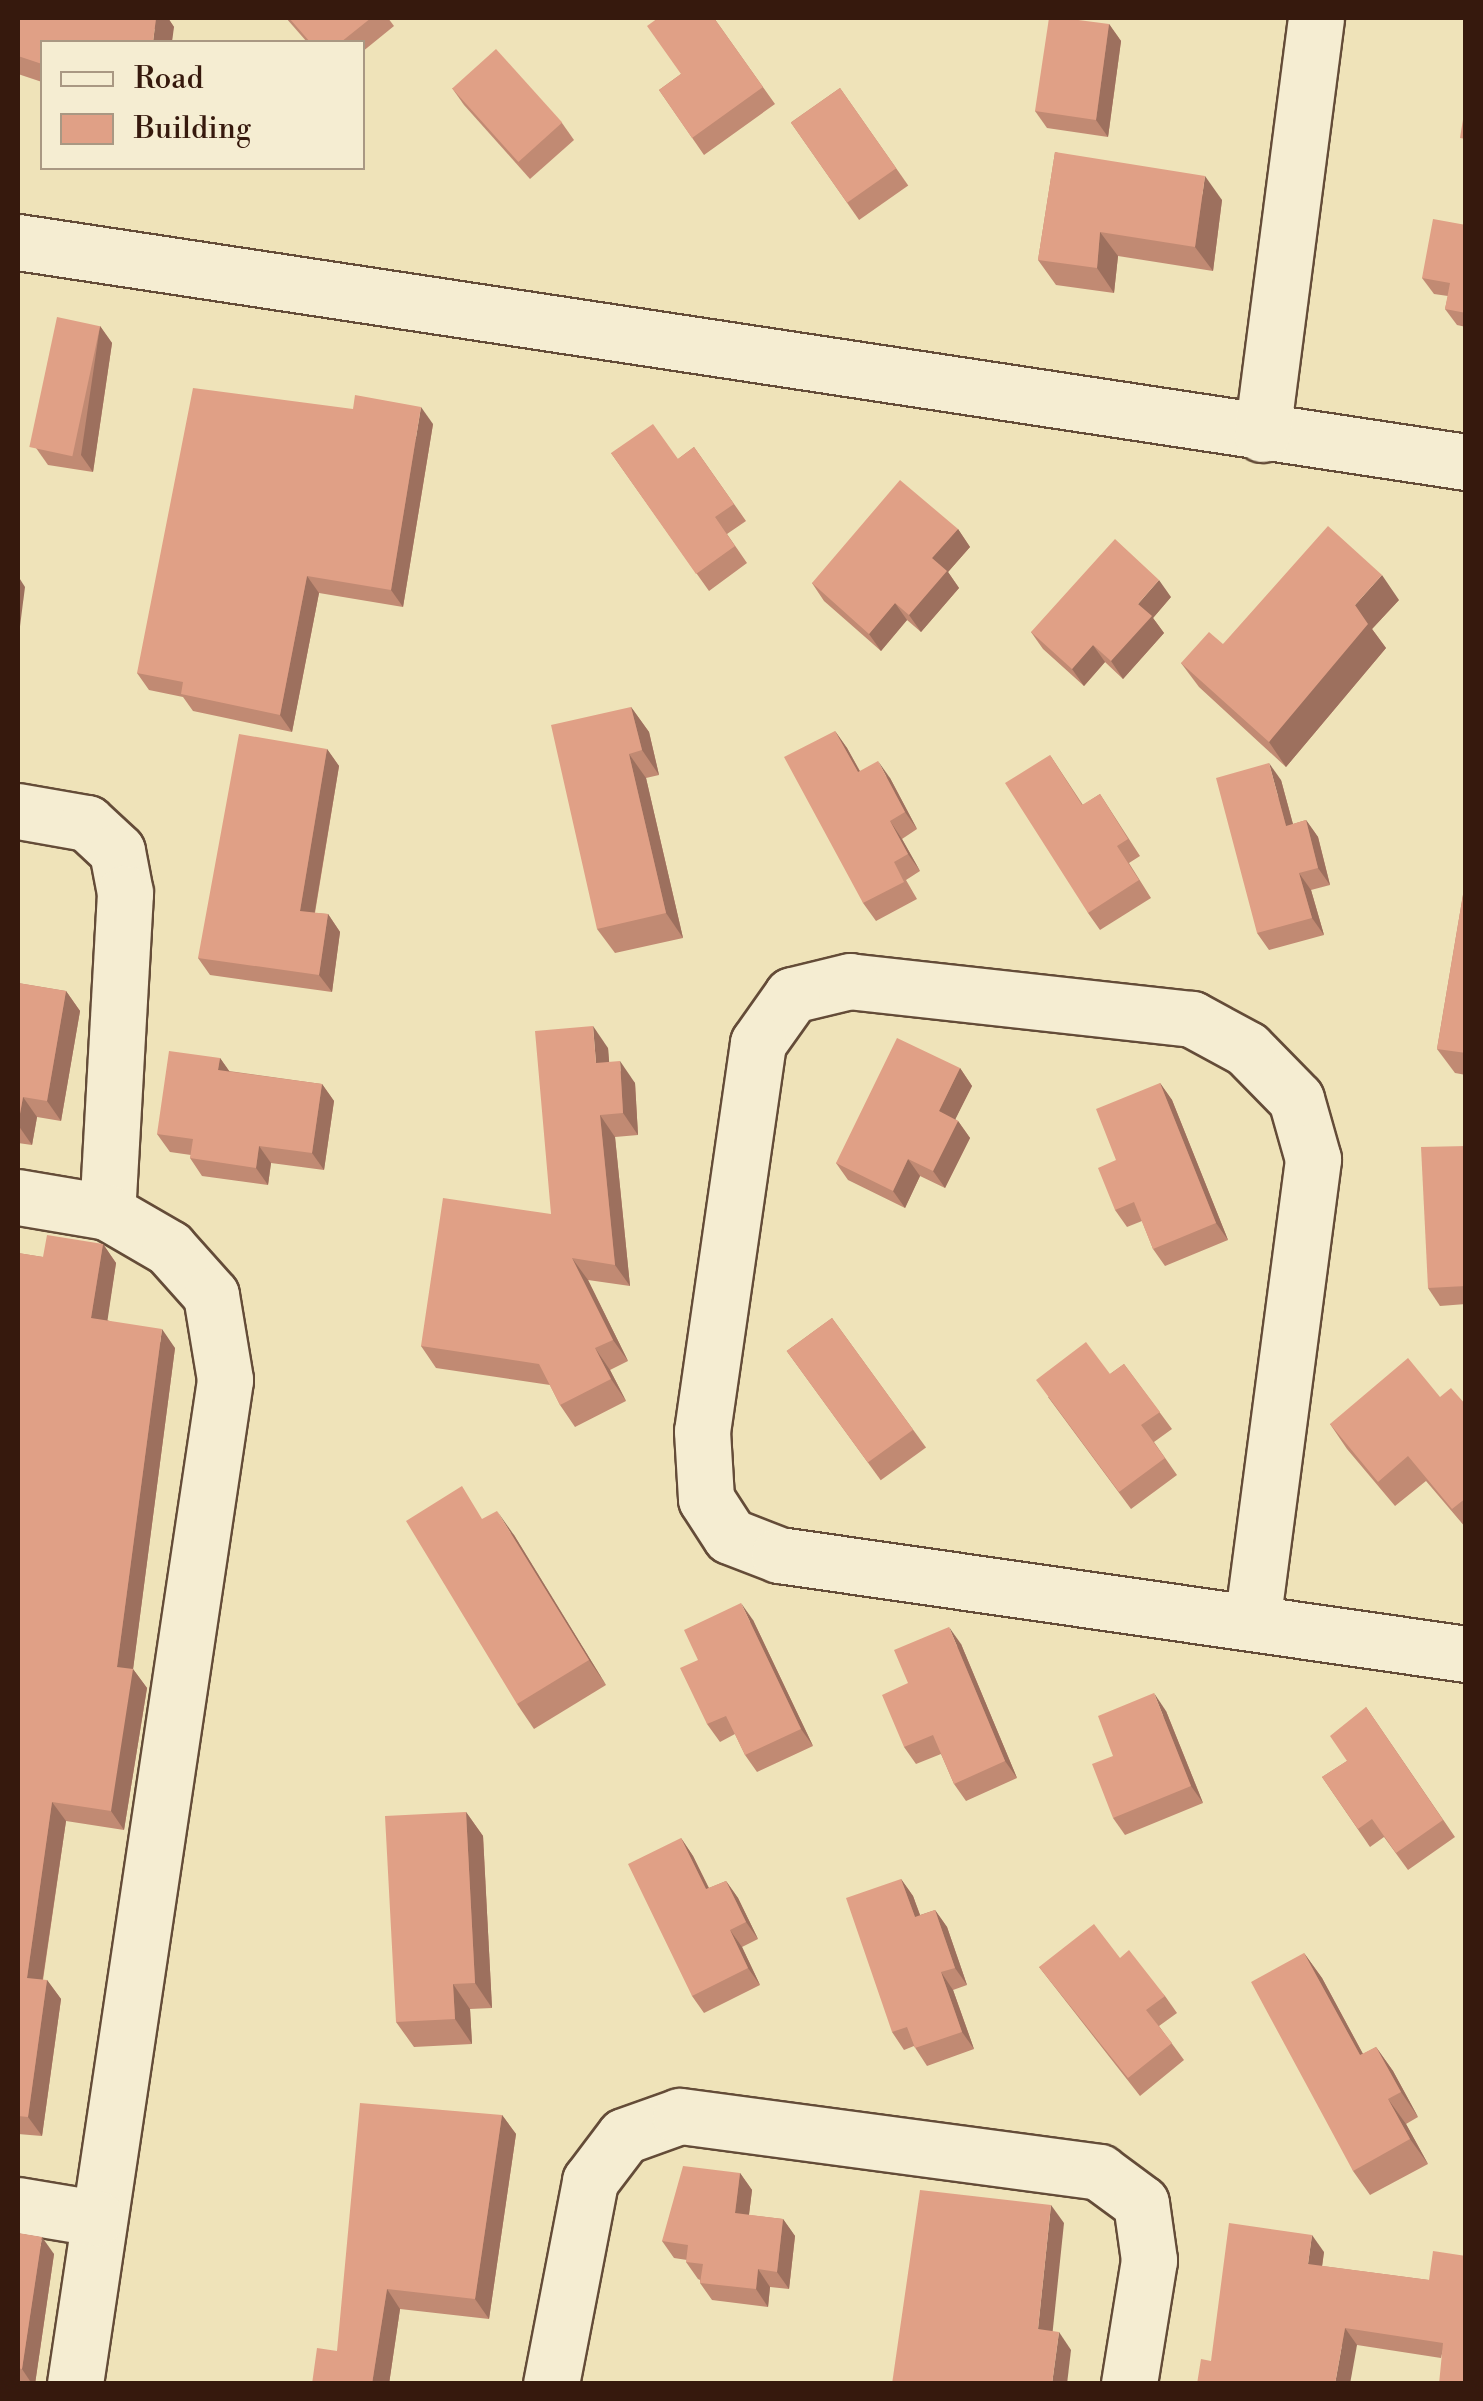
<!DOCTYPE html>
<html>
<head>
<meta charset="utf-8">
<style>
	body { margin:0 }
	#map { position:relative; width:1483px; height:2401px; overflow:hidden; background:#efe3b9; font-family:"Libre Bodoni",serif }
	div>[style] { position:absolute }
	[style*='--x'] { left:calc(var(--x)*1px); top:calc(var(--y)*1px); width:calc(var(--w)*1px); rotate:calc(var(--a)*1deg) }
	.roads { filter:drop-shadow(2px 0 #644c38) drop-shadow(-2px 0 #644c38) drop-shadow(0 2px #644c38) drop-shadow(0 -2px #644c38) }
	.minor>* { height:55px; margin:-27.5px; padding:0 27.5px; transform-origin:27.5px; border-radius:27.5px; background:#f5edd2 }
	.wall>* { inset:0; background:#c18a73; transform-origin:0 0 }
	.shaded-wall>* { inset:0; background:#9d705e }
	.building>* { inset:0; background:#e0a086; transform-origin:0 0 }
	span { translate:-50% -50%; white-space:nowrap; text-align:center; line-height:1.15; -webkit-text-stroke:8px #f5edd2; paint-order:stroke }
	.frame { position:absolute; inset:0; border:20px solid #36190d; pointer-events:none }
	.legend { position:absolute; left:40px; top:40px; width:325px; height:130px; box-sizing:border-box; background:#f5edd2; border:2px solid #a99883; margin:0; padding:12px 18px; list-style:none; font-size:30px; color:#36190d }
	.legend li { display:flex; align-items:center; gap:20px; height:50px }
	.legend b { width:50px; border:2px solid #a99883 }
</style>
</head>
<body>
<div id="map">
	<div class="roads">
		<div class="minor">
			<i style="--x:18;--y:242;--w:1465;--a:8.64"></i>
			<i style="--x:1262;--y:434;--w:419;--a:-82.6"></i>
			<i style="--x:18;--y:811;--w:70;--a:9.9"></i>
			<i style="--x:87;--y:823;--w:41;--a:43"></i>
			<i style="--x:117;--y:851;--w:43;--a:79.2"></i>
			<i style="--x:125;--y:893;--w:320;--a:93.2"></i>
			<i style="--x:18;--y:1197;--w:90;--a:9.6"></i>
			<i style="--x:107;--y:1212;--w:72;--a:30.1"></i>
			<i style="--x:169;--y:1248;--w:63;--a:48.2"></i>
			<i style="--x:211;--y:1295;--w:86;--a:80.6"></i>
			<i style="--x:225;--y:1380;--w:1015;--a:98.5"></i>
			<i style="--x:1252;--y:1623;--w:468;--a:-82.5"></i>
			<i style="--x:1313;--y:1159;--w:62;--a:-105.8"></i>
			<i style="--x:1296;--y:1099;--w:70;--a:-134.4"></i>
			<i style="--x:1247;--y:1049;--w:63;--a:-151.4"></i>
			<i style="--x:1192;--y:1019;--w:344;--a:-173.7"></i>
			<i style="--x:850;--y:981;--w:60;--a:166.4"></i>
			<i style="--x:792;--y:995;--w:59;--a:125.3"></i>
			<i style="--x:758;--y:1043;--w:392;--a:98.2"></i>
			<i style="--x:702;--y:1431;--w:68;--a:86.6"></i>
			<i style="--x:706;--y:1499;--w:44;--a:57"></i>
			<i style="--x:730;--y:1536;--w:53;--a:21.2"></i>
			<i style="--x:779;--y:1555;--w:694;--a:8.2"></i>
			<i style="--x:18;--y:2205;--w:79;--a:9.5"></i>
			<i style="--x:551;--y:2384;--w:207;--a:-79.1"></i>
			<i style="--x:590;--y:2181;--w:56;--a:-52.9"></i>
			<i style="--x:624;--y:2136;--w:59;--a:-19.7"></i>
			<i style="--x:680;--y:2116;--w:423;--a:7.6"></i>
			<i style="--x:1099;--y:2172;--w:52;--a:36.4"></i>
			<i style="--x:1141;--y:2203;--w:58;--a:82"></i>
			<i style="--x:1149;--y:2260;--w:126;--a:99.2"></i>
		</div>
	</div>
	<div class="wall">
		<i style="clip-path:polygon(18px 18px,168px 18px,174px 27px,42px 42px,42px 82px,18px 74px)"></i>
		<i style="clip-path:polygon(286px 18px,388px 18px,394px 26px,362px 52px,362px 42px,307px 42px)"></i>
		<i style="clip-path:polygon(714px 18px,775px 104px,704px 155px,659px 90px,681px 74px)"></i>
		<i style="clip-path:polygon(1109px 24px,1121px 41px,1108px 137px,1047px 128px,1035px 111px)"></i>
		<i style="clip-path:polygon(452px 88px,562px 123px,574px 140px,530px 179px,464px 105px)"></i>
		<i style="left:840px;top:88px;width:119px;height:60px;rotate:55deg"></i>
		<i style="clip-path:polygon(1055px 152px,1222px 200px,1213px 271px,1118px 256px,1114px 293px,1056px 285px,1038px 260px)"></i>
		<i style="clip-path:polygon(1466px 225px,1466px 327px,1457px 325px,1445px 309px,1448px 296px,1434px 294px,1422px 278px)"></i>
		<i style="clip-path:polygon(100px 326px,112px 343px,93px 472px,48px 465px,36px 448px)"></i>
		<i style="clip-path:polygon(433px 424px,403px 607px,319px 593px,292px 732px,193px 711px,183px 697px,149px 690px,137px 673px)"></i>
		<i style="clip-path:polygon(694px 447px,746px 521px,727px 534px,747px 563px,709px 591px,611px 453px,678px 459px)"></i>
		<i style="clip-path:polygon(958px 529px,970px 547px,948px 572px,959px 588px,921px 632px,907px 620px,881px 651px,824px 601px,812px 583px)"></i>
		<i style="clip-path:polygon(1171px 597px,1153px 618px,1164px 633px,1123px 679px,1105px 662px,1084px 686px,1043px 649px,1031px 632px)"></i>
		<i style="clip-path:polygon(1399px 600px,1372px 629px,1386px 648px,1286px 767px,1199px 687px,1181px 663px,1223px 644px)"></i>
		<i style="clip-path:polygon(631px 707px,649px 732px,659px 775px,646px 778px,683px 938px,615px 953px,597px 929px)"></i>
		<i style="clip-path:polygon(835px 731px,847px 748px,860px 771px,890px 778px,917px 829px,902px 839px,920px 871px,906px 880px,917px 899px,876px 921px,863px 903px)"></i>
		<i style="clip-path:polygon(327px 749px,339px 766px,315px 913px,328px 914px,340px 932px,332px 992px,210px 975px,198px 958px)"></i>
		<i style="clip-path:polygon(1050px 755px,1083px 805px,1100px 794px,1140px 856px,1129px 863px,1151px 898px,1100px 930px,1088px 913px)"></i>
		<i style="clip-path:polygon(1281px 780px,1293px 824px,1306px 820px,1318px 837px,1330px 885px,1311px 890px,1324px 935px,1269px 950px,1257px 933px)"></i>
		<i style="clip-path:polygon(1466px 877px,1466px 1075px,1455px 1073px,1437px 1049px)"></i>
		<i style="clip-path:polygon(18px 983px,66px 991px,80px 1011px,61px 1121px,37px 1117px,32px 1145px,18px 1143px)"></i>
		<i style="clip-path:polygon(608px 1048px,609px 1062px,635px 1083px,638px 1135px,615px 1137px,630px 1286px,588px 1280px,628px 1361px,610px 1370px,626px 1401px,575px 1427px,560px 1405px,550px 1385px,436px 1368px,421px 1346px,551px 1214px)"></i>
		<i style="clip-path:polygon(220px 1058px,229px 1071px,322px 1084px,334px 1101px,324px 1170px,271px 1163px,268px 1185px,202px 1176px,190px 1158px,191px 1155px,170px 1152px,157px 1134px)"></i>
		<i style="clip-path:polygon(960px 1068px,972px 1086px,955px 1119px,958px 1121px,970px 1138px,945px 1188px,920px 1176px,905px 1208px,848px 1180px,836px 1163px)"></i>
		<i style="clip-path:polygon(1160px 1083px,1172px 1100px,1228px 1240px,1165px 1266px,1153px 1249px,1142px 1221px,1127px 1227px,1115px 1210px,1116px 1160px)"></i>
		<i style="clip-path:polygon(1466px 1146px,1466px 1304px,1440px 1306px,1428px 1288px)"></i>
		<i style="clip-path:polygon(103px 1244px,116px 1263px,107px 1320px,175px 1348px,133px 1669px,147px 1688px,124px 1830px,66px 1821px,43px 1980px,47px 1980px,61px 1999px,42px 2136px,18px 2134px,18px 1253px,43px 1257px)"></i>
		<i style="left:832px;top:1318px;width:160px;height:56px;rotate:54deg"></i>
		<i style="clip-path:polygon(1124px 1364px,1172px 1429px,1154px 1442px,1177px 1475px,1131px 1509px,1048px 1397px,1110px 1374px)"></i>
		<i style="clip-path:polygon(1440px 1397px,1466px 1405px,1466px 1528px,1426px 1481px,1395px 1506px,1347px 1449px,1330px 1424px)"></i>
		<i style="clip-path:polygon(484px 1518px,514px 1535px,606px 1685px,534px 1729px,517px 1704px)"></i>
		<i style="clip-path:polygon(753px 1620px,813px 1746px,757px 1772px,745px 1755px,735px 1734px,720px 1742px,707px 1724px,698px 1660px)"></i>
		<i style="clip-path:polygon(961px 1644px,1017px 1778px,966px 1801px,954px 1784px,941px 1754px,916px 1764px,904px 1747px,908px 1683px)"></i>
		<i style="clip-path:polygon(1366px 1707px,1455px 1837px,1408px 1870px,1384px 1837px,1370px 1847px,1322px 1777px,1347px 1761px)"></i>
		<i style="clip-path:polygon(1166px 1711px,1203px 1803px,1125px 1835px,1113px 1818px)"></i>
		<i style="clip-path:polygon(466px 1812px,483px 1836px,492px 2008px,470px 2009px,472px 2044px,414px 2047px,396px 2022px)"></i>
		<i style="clip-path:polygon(681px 1838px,693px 1856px,709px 1888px,726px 1881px,738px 1898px,758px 1939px,742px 1947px,760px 1985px,704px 2013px,692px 1996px)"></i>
		<i style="clip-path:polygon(901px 1879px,913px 1896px,920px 1915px,935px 1910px,947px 1927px,967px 1985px,953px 1990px,974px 2049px,927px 2066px,914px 2046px,904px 2050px,892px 2032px)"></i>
		<i style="clip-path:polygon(1304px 1953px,1322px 1978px,1363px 2054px,1376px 2047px,1393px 2071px,1418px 2117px,1406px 2124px,1428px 2164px,1370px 2195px,1353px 2171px)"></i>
		<i style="clip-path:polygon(1120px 1958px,1165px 1996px,1177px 2013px,1159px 2026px,1184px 2060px,1140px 2096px,1039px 1967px)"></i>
		<i style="clip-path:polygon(502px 2115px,516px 2134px,489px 2319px,400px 2309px,389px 2384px,312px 2384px,337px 2351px)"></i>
		<i style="clip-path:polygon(740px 2173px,752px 2190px,749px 2215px,783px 2219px,795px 2236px,789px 2289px,770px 2287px,768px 2307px,712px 2300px,700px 2283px,700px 2280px,698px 2279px,686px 2262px,687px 2260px,674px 2258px,662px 2241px)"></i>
		<i style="clip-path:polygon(18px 2233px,54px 2254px,35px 2384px,18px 2384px)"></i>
		<i style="clip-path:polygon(1324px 2252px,1322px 2266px,1429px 2280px,1466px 2256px,1441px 2358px,1357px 2345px,1211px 2361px)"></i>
	</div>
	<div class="shaded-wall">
		<i style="clip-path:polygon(156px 18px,168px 18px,174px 27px,172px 42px,153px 42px)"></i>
		<i style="clip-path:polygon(1109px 24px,1121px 41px,1108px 137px,1096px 120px)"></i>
		<i style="clip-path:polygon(1205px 176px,1222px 200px,1213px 271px,1195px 247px)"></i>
		<i style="clip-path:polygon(1100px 232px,1118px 256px,1114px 293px,1097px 268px)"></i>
		<i style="clip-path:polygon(100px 326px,112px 343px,93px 472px,81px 455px)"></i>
		<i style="clip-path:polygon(421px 407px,433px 424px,403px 607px,391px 590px)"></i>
		<i style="clip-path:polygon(958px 529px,970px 547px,948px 572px,959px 588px,921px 632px,909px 615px,932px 558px)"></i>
		<i style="clip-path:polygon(1382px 575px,1399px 600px,1372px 629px,1386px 648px,1286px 767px,1269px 742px,1355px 605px)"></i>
		<i style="clip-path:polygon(18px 576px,25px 587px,18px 642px)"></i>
		<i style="clip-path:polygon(307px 576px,319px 593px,292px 732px,280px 715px)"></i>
		<i style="clip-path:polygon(1159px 580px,1171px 597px,1153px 618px,1164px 633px,1123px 679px,1111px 661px,1138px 604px)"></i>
		<i style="clip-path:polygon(895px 603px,907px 620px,881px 651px,869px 634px)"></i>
		<i style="clip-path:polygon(1093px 645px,1105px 662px,1084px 686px,1072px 669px)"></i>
		<i style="clip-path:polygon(631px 707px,649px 732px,659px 775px,642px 750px)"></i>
		<i style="clip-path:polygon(835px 731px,847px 748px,870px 790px,858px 772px)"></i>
		<i style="clip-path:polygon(327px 749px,339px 766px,312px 928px,300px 911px)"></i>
		<i style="clip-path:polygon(629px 754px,646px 778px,683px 938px,666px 913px)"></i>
		<i style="clip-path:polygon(878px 761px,890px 778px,917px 829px,905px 812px)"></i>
		<i style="clip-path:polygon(1269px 763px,1281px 780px,1298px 843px,1286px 826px)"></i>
		<i style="clip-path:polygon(1306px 820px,1318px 837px,1330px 885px,1318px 868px)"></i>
		<i style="clip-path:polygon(890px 821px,902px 839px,920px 871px,908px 854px)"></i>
		<i style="clip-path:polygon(1299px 873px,1311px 890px,1324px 935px,1312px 918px)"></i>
		<i style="clip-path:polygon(328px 914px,340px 932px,332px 992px,319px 975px)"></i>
		<i style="clip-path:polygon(66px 991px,80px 1011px,61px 1121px,47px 1101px)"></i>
		<i style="clip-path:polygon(593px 1026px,608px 1048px,611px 1085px,596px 1063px)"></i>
		<i style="clip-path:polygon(220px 1058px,232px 1075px,218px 1070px)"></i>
		<i style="clip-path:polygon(620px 1061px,635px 1083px,638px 1135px,623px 1113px)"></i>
		<i style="clip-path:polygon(960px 1068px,972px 1086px,951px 1128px,939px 1111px)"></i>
		<i style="clip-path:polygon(1160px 1083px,1172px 1100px,1228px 1240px,1216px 1223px)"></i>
		<i style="clip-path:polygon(322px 1084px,334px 1101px,324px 1170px,312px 1153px)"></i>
		<i style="clip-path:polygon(23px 1097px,37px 1117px,32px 1145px,18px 1125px)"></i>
		<i style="clip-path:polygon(600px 1115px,615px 1137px,630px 1286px,615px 1265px)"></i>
		<i style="clip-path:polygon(958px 1121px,970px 1138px,945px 1188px,933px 1171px)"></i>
		<i style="clip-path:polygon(259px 1146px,271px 1163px,268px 1185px,256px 1168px)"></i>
		<i style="clip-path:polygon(908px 1159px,920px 1176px,905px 1208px,893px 1191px)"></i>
		<i style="clip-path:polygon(103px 1244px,116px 1263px,105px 1337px,91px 1318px)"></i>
		<i style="clip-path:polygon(572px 1258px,588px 1280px,628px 1361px,613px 1340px)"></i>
		<i style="clip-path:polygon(162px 1329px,175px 1348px,131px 1685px,133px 1669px,147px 1688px,124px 1830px,111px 1811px,117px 1667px)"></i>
		<i style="clip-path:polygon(595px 1348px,610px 1370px,626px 1401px,611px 1379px)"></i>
		<i style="clip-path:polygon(497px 1511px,514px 1535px,606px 1685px,589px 1660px)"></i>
		<i style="clip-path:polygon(741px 1603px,753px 1620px,813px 1746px,801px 1729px)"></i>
		<i style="clip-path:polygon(949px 1627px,961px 1644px,1017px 1778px,1005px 1761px)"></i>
		<i style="clip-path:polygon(1154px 1693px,1166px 1711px,1203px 1803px,1191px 1786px)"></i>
		<i style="clip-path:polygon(52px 1802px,66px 1821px,40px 1997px,27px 1978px)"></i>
		<i style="clip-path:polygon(466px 1812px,483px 1836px,492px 2008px,475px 1983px)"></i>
		<i style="clip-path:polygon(681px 1838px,693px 1856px,718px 1907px,706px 1889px)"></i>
		<i style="clip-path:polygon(901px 1879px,913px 1896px,927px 1934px,915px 1917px)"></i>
		<i style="clip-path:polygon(726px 1881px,738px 1898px,758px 1939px,746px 1922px)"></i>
		<i style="clip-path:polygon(935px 1910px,947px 1927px,967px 1985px,955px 1968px)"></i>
		<i style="clip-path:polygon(730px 1930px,742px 1947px,760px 1985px,748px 1968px)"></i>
		<i style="clip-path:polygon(1304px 1953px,1322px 1978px,1377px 2080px,1360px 2055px)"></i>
		<i style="clip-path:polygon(941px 1972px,953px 1990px,974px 2049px,962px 2032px)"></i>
		<i style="clip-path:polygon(47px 1980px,61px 1999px,42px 2136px,28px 2117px)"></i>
		<i style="clip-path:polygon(453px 1984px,470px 2009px,472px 2044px,455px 2019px)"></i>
		<i style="clip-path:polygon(1376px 2047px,1393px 2071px,1418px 2117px,1401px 2092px)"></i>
		<i style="clip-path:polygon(1388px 2099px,1406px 2124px,1428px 2164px,1410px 2139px)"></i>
		<i style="clip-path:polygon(502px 2115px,516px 2134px,489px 2319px,475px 2299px)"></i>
		<i style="clip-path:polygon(740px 2173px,752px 2190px,747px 2230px,735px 2213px)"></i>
		<i style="clip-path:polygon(1051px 2205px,1064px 2223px,1051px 2347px,1038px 2329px)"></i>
		<i style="clip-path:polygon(783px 2219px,795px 2236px,789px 2289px,777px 2272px)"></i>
		<i style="clip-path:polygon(1312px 2235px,1324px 2252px,1320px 2281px,1308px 2264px)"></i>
		<i style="clip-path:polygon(42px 2237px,54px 2254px,35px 2384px,32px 2384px,22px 2369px)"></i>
		<i style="clip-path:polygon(758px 2269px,770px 2287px,768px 2307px,756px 2289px)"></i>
		<i style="clip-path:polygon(387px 2289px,400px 2309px,389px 2384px,372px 2384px)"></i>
		<i style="clip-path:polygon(1345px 2328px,1357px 2345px,1350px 2384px,1335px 2384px)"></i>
		<i style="clip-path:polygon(1059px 2332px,1071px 2350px,1067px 2384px,1052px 2384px)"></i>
	</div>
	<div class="building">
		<i style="clip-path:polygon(18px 18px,156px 18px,153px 42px,42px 42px,42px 64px,18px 56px)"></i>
		<i style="clip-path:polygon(289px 18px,371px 18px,341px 42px,310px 42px)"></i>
		<i style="clip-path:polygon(658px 18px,714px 18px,763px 87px,692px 138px,659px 90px,681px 74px,647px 26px)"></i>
		<i style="clip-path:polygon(1049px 18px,1063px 18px,1109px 24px,1096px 120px,1035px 111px)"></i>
		<i style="left:496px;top:49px;width:99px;height:59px;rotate:48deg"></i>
		<i style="left:840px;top:88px;width:98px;height:60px;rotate:55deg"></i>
		<i style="clip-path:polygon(1466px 101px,1466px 139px,1460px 138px)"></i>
		<i style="clip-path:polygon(1055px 152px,1205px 176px,1195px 247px,1100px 232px,1097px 268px,1038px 260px)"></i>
		<i style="clip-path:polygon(1433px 219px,1466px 225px,1466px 313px,1445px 309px,1450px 283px,1422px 278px)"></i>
		<i style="left:57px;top:317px;width:44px;height:133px;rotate:12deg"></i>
		<i style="clip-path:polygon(193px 388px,353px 409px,355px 395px,421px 407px,391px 590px,307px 576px,280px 715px,181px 694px,183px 682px,137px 673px)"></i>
		<i style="clip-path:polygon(653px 424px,678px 459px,694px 447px,734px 504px,715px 517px,735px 546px,696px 574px,611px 453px)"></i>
		<i style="clip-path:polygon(900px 480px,958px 529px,932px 558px,947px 571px,909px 615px,895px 603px,869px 634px,812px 583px)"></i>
		<i style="clip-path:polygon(1328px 526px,1382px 575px,1355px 605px,1368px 624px,1269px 742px,1181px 663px,1209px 632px,1223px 644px)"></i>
		<i style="clip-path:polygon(1115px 539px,1159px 580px,1138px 604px,1152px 616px,1111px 661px,1093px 645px,1072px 669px,1031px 632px)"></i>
		<i style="clip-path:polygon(631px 707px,642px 750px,629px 754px,666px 913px,597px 929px,551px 725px)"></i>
		<i style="clip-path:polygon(835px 731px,858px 772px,878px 761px,905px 812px,890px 821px,908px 854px,894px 862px,904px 882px,863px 903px,784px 757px)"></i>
		<i style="clip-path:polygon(239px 734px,327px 749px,300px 911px,328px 914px,319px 975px,198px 958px)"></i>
		<i style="clip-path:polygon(1050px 755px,1082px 805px,1100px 794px,1128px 839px,1117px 846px,1139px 880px,1088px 913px,1005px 783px)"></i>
		<i style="clip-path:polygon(1269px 763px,1286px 826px,1306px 820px,1318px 868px,1299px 873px,1312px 918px,1257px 933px,1216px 778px)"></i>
		<i style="clip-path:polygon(1466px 877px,1466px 1053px,1437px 1049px)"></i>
		<i style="clip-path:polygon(18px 983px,66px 991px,47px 1101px,23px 1097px,18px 1125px)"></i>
		<i style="clip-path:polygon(593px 1026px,596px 1063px,620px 1061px,623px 1113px,600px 1115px,615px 1265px,572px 1258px,613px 1340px,595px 1348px,611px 1379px,560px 1405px,539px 1364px,421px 1346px,443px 1198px,551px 1214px,535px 1031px)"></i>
		<i style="clip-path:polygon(897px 1038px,960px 1068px,939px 1111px,958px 1121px,933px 1171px,908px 1159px,893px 1191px,836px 1163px)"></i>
		<i style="clip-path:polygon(169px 1051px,220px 1058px,218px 1070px,322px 1084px,312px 1153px,259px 1146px,256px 1168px,190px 1158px,193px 1139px,157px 1134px)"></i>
		<i style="clip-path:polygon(1160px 1083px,1216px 1223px,1153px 1249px,1134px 1202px,1115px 1210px,1098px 1168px,1116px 1160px,1096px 1109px)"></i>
		<i style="clip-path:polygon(1466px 1146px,1466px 1286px,1428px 1288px,1421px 1147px)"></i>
		<i style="clip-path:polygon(47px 1235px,103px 1244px,91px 1318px,162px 1329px,117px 1667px,133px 1669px,111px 1811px,52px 1802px,27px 1978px,47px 1980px,28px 2117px,18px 2116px,18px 1253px,43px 1257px)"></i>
		<i style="left:832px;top:1318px;width:138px;height:56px;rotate:54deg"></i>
		<i style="clip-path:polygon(1086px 1342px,1110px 1374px,1124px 1364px,1160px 1412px,1141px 1425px,1165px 1458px,1119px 1492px,1036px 1380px)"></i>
		<i style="clip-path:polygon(1408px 1358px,1440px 1397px,1451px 1388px,1466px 1405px,1466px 1498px,1452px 1509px,1408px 1456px,1378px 1482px,1330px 1424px)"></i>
		<i style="clip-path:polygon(462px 1486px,482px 1519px,497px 1511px,589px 1660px,517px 1704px,406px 1521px)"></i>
		<i style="clip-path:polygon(741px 1603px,801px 1729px,745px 1755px,726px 1716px,707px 1724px,680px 1668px,698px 1660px,684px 1630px)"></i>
		<i style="clip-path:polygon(949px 1627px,1005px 1761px,954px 1784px,933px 1735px,904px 1747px,882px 1695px,908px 1683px,894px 1650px)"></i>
		<i style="clip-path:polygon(1154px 1693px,1191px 1786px,1113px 1818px,1092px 1764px,1113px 1756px,1098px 1716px)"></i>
		<i style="clip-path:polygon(1366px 1707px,1443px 1820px,1396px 1853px,1372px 1819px,1358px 1829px,1322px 1777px,1347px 1761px,1330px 1736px)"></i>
		<i style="clip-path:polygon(466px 1812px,475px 1983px,453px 1984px,455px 2019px,396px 2022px,385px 1816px)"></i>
		<i style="clip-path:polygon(681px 1838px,706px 1889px,726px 1881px,746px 1922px,730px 1930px,748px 1968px,692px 1996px,628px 1864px)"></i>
		<i style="clip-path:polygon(901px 1879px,915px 1917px,935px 1910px,955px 1968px,941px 1972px,962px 2032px,915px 2048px,907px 2027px,892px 2032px,846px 1898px)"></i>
		<i style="clip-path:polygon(1094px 1924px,1120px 1958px,1129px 1950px,1165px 1996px,1146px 2010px,1172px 2043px,1128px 2078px,1039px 1967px)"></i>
		<i style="clip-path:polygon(1304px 1953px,1360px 2055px,1376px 2047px,1401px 2092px,1388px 2099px,1410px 2139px,1353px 2171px,1251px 1982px)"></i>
		<i style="clip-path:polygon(360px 2103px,502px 2115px,475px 2299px,387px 2289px,372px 2384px,312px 2384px,317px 2348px,337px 2351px)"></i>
		<i style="clip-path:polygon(683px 2166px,740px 2173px,735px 2213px,783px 2219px,777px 2272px,758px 2269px,756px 2289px,700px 2283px,703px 2264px,686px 2262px,688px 2245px,662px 2241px)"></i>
		<i style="clip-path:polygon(920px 2190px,1051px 2205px,1038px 2329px,1059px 2332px,1052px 2384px,892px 2384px)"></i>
		<i style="clip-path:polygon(1229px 2223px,1312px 2235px,1308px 2264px,1429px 2280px,1433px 2251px,1466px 2256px,1466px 2384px,1439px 2384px,1443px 2343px,1345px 2328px,1335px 2384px,1197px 2384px,1201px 2359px,1211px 2361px)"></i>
		<i style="clip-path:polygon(18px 2233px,42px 2237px,22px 2369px,18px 2368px)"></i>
	</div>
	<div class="frame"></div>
	<ul class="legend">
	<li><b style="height:12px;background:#f5edd2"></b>Road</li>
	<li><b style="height:28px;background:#e0a086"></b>Building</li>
	</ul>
</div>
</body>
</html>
